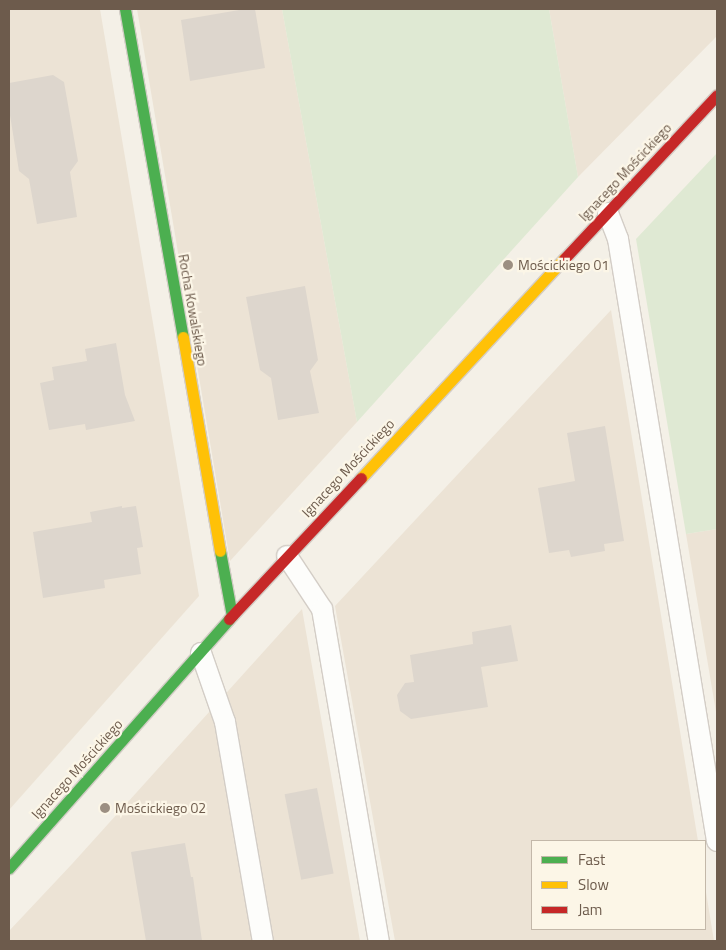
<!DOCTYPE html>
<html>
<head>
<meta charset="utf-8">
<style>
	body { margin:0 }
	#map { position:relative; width:726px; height:950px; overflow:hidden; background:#f4f0e7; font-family:"Titillium Web",sans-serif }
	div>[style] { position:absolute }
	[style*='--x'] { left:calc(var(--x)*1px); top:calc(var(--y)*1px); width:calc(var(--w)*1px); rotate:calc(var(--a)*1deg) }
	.residential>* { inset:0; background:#ece3d5 }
	.green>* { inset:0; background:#dfe9d3 }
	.building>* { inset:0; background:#ddd6cd; transform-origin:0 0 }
	.roads { filter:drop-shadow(1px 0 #d3cdc6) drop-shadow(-1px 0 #d3cdc6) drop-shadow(0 1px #d3cdc6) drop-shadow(0 -1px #d3cdc6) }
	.lane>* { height:20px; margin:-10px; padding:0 10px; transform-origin:10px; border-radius:10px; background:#fdfdfb }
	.fast>* { height:11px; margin:-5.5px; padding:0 5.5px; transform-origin:5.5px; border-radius:5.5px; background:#4caf50 }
	.slow>* { height:11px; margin:-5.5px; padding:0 5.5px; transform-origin:5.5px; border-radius:5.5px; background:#ffc107 }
	.jam>* { height:11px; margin:-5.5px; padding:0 5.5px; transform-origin:5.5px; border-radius:5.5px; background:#c62828 }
	.dots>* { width:14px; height:14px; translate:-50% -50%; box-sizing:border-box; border:2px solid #fcf6e7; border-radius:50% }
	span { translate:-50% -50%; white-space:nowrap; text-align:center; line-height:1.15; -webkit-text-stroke:4.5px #fcf6e7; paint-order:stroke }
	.street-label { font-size:14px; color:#6d5b4c }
	.poi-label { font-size:14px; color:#6d5b4c }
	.left { translate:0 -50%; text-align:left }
	.frame { position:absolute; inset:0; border:10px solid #6d5b4c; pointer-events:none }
	.legend { position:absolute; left:531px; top:840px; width:175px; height:90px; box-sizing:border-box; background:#fcf6e7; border:1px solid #c3b8a9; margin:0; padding:6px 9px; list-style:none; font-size:15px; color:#6d5b4c }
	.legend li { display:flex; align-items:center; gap:10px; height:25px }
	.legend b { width:25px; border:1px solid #c3b8a9 }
</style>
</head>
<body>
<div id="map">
	<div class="residential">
		<i style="clip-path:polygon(9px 9px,100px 9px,199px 596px,9px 810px)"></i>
		<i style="clip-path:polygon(137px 9px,282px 9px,357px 422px,230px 561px)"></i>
		<i style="clip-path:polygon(549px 9px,717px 9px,717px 36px,578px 177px)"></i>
		<i style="clip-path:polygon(611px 310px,698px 841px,532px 841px,532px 929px,705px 929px,705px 886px,714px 941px,395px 941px,335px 606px)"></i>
		<i style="clip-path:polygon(717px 529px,717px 718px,686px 534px)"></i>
		<i style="clip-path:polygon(302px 609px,360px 941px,9px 941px,9px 931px,72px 864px)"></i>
	</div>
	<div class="green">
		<i style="clip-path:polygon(282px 9px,549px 9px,578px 177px,357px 422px)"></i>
		<i style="clip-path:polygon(717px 153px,717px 529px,686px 534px,636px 239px)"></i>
	</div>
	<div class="building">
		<i style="clip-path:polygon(245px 9px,255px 9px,265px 68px,190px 81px,181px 20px)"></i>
		<i style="clip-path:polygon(53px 75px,64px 82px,78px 161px,70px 172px,77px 217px,37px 224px,29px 179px,19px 171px,9px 109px,9px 83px)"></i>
		<i style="clip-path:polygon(305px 286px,318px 360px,310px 371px,319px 413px,278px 420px,271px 378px,260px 370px,246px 297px)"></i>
		<i style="clip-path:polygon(116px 343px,125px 395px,135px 421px,86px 430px,85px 424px,49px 430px,40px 383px,54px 380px,52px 367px,87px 361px,85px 349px)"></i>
		<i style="clip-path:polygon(605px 426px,624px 541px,604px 544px,605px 551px,571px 557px,569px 550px,549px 553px,538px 488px,575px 481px,567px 433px)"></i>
		<i style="clip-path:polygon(122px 506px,122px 508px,136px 506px,143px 547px,137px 548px,141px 574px,104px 580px,105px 588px,43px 598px,33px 532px,92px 522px,90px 512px)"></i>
		<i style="clip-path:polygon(511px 625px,518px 661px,481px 667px,488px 707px,411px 719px,400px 711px,397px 695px,405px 683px,414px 682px,410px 655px,473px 644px,472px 632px)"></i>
		<i style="left:317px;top:788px;width:87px;height:33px;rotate:79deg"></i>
		<i style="clip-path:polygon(185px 843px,191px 877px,193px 877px,202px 941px,146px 941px,131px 852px)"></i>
	</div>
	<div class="roads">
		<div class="lane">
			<i style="--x:608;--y:213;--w:28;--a:69"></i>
			<i style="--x:618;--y:239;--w:610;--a:80.66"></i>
			<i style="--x:287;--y:556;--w:64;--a:56.6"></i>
			<i style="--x:322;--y:609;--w:337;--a:80.3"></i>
			<i style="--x:201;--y:653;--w:73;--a:70.8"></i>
			<i style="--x:225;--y:722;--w:222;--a:80.2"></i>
		</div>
		<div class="fast">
			<i style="--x:125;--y:9;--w:333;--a:80"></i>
			<i style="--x:220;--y:551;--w:66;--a:79.5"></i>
			<i style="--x:9;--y:868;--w:332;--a:-48.5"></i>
		</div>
		<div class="slow">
			<i style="--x:183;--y:337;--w:217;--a:80.2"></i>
			<i style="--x:361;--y:478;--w:299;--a:-47.2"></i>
		</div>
		<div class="jam">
			<i style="--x:564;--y:259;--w:224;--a:-47"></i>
			<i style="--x:229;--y:619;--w:193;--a:-46.9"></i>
		</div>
	</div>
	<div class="dots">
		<i style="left:508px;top:265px;background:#9c8f82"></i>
		<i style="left:105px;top:808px;background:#9c8f82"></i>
	</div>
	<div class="street-label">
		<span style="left:625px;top:172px;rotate:-47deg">Ignacego Mościckiego</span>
		<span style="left:193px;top:310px;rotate:80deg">Rocha Kowalskiego</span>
		<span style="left:348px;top:468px;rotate:-47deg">Ignacego Mościckiego</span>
		<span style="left:77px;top:769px;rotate:-48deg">Ignacego Mościckiego</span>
	</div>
	<div class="poi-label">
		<span class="left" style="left:518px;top:265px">Mościckiego 01</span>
		<span class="left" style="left:115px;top:808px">Mościckiego 02</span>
	</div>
	<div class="frame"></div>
	<ul class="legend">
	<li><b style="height:6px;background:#4caf50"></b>Fast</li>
	<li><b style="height:6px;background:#ffc107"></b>Slow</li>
	<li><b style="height:6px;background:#c62828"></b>Jam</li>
	</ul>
</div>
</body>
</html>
